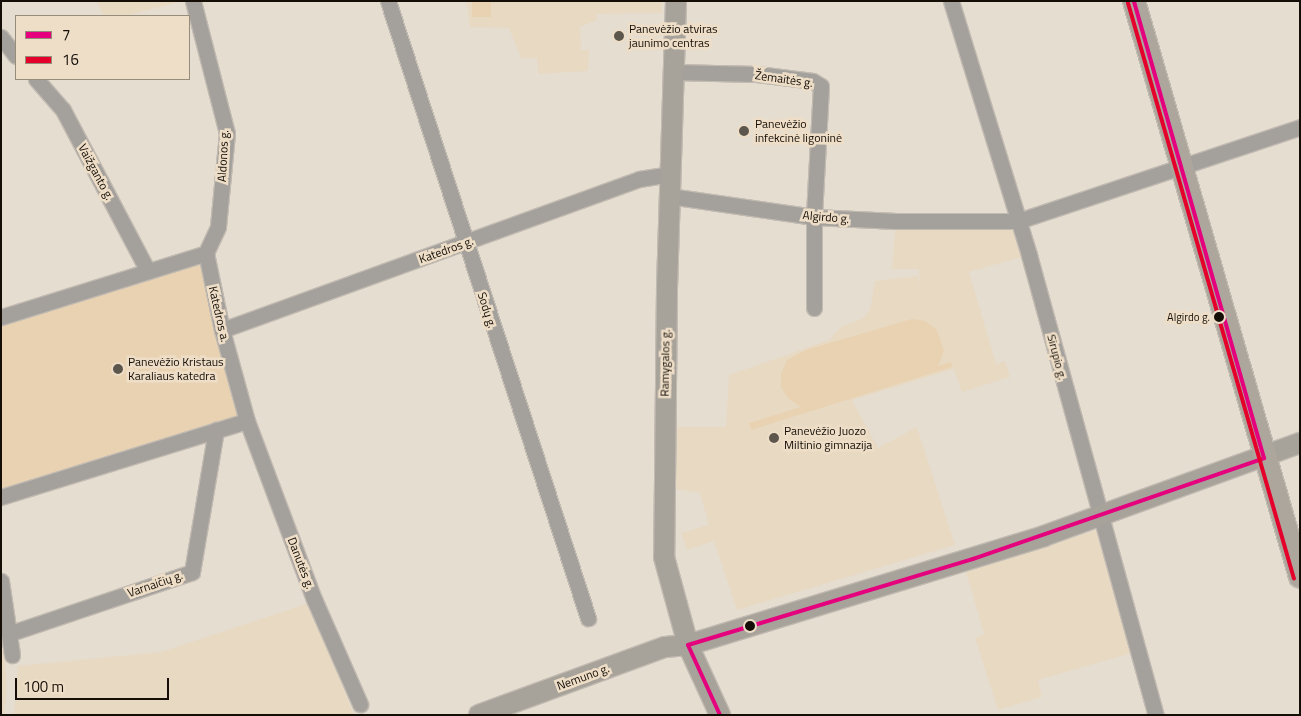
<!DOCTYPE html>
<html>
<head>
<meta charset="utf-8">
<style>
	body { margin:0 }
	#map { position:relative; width:1301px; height:716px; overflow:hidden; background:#e5ddd0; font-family:"Titillium Web",sans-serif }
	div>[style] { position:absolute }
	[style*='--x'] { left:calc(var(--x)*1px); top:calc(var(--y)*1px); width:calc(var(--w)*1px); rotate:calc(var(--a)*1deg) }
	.built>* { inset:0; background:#e8d9c3 }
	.green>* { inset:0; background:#e9d2b1; transform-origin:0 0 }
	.roads { filter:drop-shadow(1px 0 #c2bbb2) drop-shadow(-1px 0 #c2bbb2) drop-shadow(0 1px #c2bbb2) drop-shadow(0 -1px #c2bbb2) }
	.minor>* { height:15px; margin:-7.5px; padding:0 7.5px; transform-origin:7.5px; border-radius:7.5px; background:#a4a09b }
	.major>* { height:20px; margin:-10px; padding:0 10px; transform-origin:10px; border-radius:10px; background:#a7a29a }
	.highway>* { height:22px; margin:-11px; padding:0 11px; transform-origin:11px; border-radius:11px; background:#aca69d }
	.bus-1>* { height:4px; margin:-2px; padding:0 2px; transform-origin:2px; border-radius:2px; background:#e5007d }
	.bus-2>* { height:4px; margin:-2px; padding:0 2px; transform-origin:2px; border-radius:2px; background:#e4002b }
	.dots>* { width:14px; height:14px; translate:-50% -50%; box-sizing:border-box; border:2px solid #eedec7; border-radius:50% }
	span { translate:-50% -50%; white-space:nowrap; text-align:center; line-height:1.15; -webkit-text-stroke:5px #eedec7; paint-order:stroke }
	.bus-label { font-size:11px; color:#140e07 }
	.right { translate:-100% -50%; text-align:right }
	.poi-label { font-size:12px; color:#140e07 }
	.left { translate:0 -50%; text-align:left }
	.street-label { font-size:12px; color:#140e07 }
	.frame { position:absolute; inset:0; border:2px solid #140e07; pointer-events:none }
	.legend { position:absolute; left:15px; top:15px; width:175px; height:65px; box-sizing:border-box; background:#eedec7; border:1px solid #978b7a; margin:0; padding:6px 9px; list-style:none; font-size:15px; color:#140e07 }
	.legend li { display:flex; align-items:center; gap:10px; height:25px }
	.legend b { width:25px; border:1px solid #978b7a }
	.scale { position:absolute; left:15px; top:678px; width:154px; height:22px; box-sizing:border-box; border:2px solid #140e07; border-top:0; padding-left:6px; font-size:15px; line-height:18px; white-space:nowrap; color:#140e07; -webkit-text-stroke:4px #eedec7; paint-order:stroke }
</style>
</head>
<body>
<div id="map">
	<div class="built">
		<i style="clip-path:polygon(97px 1px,183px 1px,125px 16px,103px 16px)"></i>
		<i style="clip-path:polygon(466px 1px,662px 1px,662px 13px,597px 14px,597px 20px,580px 27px,581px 50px,589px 50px,588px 71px,538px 74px,537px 58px,521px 58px,509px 28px,470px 27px)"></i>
		<i style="clip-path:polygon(896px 221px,1018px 221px,1029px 255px,969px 272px,996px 364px,1005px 361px,1010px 377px,962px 392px,954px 369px,852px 400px,878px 448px,917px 427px,955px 545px,737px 610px,714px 541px,687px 550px,681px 533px,709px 525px,700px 493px,675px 489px,676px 427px,726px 427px,729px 375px,829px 340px,842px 326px,862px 319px,870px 310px,875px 281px,918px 276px,920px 287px,919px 269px,892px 269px)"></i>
		<i style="clip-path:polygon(1096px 530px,1132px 653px,1038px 680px,1042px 697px,998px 710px,975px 638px,984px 634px,966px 572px)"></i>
		<i style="clip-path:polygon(309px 603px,354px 715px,14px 715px,18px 666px,161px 652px)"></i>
		<i style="clip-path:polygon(1px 621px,7px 687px,4px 715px,1px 715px)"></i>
	</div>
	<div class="green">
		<i style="left:472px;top:1px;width:19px;height:16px"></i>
		<i style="clip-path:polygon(206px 253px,247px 421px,1px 497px,1px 317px)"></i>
		<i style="clip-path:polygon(912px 319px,925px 321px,937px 330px,944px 351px,938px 366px,951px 362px,952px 367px,751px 430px,749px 423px,801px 407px,788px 398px,781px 387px,781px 374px,787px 360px,806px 350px)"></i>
	</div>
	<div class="roads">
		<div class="minor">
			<i style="--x:193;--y:1;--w:136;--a:75.6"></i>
			<i style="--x:227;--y:133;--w:94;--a:95.5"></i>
			<i style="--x:218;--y:227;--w:29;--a:115"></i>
			<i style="--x:388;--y:1;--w:649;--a:72.04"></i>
			<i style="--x:951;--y:1;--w:266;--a:72.9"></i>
			<i style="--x:1029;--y:255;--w:477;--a:74.6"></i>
			<i style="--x:1;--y:37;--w:24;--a:52"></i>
			<i style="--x:673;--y:72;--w:84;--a:1.4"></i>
			<i style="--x:757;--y:74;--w:56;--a:7.1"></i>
			<i style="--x:813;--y:81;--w:9;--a:32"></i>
			<i style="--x:821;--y:86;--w:131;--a:93.1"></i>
			<i style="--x:814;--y:217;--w:91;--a:90"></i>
			<i style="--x:36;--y:79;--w:41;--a:48.9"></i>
			<i style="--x:63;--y:110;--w:182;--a:62.2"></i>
			<i style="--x:669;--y:196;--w:147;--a:8.2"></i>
			<i style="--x:814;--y:217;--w:82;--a:2.8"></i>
			<i style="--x:896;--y:221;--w:122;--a:0"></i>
			<i style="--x:1018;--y:221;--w:297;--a:-18.4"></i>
			<i style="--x:206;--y:253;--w:79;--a:78.3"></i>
			<i style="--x:222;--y:330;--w:94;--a:74.6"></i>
			<i style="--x:247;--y:421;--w:190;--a:69.4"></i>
			<i style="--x:314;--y:599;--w:115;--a:66.3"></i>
			<i style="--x:1;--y:317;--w:215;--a:-17.3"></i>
			<i style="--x:222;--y:330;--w:443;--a:-19.9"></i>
			<i style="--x:639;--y:179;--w:31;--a:-9"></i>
			<i style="--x:1;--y:497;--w:257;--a:-17.2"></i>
			<i style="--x:1;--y:581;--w:75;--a:81.5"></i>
			<i style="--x:11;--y:633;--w:191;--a:-18.6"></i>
			<i style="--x:192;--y:572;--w:144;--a:-80.4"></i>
		</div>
		<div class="major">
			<i style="--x:676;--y:1;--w:289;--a:91.8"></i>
			<i style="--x:667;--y:290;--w:267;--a:90.6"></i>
			<i style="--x:664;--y:557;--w:91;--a:74.7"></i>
			<i style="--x:688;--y:645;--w:77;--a:65.4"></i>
			<i style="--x:479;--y:715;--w:198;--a:-20.1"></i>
			<i style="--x:665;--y:647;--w:23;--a:-5"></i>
			<i style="--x:688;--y:645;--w:372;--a:-17"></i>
			<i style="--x:1044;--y:536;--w:272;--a:-20"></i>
		</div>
		<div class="highway">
			<i style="--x:1134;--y:1;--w:599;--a:73.92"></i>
		</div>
	</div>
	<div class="bus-1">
		<i style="--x:720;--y:715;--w:77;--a:-114.6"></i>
		<i style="--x:688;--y:645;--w:298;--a:-16.8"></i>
		<i style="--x:973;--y:559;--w:308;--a:-19.1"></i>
		<i style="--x:1264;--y:458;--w:475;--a:-105.9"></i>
	</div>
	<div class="bus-2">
		<i style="--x:1128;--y:3;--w:599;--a:73.92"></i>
	</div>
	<div class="dots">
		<i style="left:619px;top:36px;background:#5d564d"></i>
		<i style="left:744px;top:131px;background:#5d564d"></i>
		<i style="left:1219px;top:317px;background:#140e07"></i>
		<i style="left:118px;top:369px;background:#5d564d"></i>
		<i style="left:774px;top:438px;background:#5d564d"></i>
		<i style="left:750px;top:626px;background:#140e07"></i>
	</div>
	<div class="bus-label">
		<span class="right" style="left:1210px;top:317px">Algirdo g.</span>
	</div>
	<div class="poi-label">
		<span class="left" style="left:629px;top:36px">Panevėžio atviras<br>jaunimo centras</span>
		<span class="left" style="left:755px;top:131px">Panevėžio<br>infekcinė ligoninė</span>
		<span class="left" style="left:128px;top:369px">Panevėžio Kristaus<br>Karaliaus katedra</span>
		<span class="left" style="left:784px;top:438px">Panevėžio Juozo<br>Miltinio gimnazija</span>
	</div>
	<div class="street-label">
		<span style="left:784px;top:79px;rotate:8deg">Žemaitės g.</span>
		<span style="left:223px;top:156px;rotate:-87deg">Aldonos g.</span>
		<span style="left:96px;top:172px;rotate:62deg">Vaižganto g.</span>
		<span style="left:826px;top:217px;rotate:5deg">Algirdo g.</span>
		<span style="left:446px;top:250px;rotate:-20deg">Katedros g.</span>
		<span style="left:487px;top:310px;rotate:72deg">Sodų g.</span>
		<span style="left:219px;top:314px;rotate:77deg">Katedros a.</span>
		<span style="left:1057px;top:357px;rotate:75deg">Sirupio g.</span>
		<span style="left:665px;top:363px;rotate:-89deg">Ramygalos g.</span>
		<span style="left:301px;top:563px;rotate:69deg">Danutės g.</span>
		<span style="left:155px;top:584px;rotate:-19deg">Varnaičių g.</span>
		<span style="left:583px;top:677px;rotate:-20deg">Nemuno g.</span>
	</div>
	<div class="frame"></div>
	<ul class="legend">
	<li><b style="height:6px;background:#e5007d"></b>7</li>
	<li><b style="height:6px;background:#e4002b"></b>16</li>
	</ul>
	<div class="scale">100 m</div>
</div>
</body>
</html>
